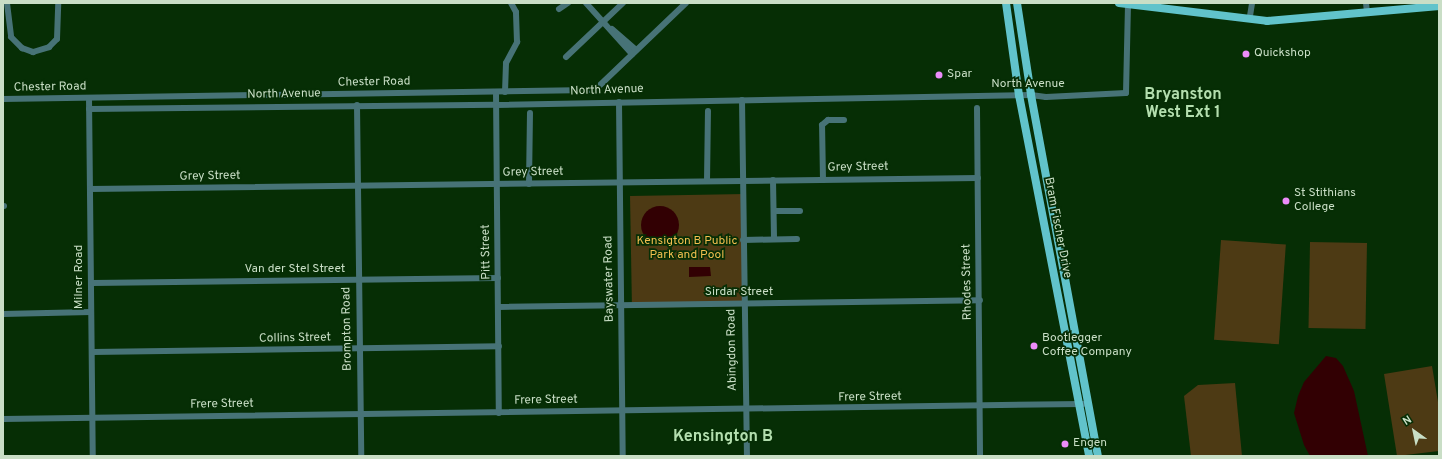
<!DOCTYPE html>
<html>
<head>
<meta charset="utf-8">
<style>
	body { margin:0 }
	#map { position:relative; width:1442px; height:459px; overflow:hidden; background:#062e05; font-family:Overpass,sans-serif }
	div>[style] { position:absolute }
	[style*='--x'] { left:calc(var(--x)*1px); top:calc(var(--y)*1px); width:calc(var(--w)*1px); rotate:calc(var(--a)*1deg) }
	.green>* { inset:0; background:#4d3a14; transform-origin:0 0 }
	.water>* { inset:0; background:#320003 }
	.round { border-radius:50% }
	.minor>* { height:6px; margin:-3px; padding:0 3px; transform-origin:3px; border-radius:3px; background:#477377 }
	.major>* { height:8px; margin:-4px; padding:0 4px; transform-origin:4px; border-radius:4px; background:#61c3cb }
	.dots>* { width:11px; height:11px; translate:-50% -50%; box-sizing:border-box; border:2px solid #062e05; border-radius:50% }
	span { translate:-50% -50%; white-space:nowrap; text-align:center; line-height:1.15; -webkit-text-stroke:3.5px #062e05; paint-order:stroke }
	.poi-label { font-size:12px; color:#c9dec6 }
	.left { translate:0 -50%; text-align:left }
	.street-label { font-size:12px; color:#c9dec6 }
	.park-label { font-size:12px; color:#f3be50 }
	.district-label { font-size:16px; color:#b3deae; font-weight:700 }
	.frame { position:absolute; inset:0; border:4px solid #c9dec6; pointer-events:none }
	.north { position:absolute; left:1394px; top:411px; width:40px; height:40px; -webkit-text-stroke:3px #062e05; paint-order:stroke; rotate:327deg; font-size:11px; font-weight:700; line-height:16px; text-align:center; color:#c9dec6 }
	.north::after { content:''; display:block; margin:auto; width:14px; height:18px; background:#c9dec6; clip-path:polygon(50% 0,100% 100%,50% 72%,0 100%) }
</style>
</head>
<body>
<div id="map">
	<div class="green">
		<i style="left:745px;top:194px;width:112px;height:115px;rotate:89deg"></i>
		<i style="left:1221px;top:240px;width:65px;height:100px;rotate:4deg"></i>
		<i style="left:1310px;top:242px;width:57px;height:86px;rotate:1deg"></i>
		<i style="clip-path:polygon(1432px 366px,1439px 408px,1439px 451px,1397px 456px,1384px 374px)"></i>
		<i style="clip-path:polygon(1235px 383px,1242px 456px,1191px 456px,1184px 396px,1198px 385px)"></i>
	</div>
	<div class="water">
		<i class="round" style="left:641px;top:206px;width:38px;height:38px"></i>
		<i style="clip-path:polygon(689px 267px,710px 267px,711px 276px,689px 277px)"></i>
		<i style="clip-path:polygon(1326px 356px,1336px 358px,1343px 366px,1354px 391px,1368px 456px,1310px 456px,1304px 445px,1294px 413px,1298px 396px,1304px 382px)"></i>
	</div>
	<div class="minor">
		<i style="--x:7;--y:3;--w:34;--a:83"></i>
		<i style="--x:11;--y:37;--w:16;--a:45"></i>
		<i style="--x:22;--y:48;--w:12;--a:20"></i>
		<i style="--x:33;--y:52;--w:17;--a:-17"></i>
		<i style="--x:49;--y:47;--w:11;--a:-45"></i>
		<i style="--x:57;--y:39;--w:36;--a:-88"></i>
		<i style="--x:586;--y:3;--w:69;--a:48"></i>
		<i style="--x:1366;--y:3;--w:10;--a:84"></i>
		<i style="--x:559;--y:9;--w:11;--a:-34"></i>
		<i style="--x:1250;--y:16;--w:13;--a:-81"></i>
		<i style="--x:612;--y:29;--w:32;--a:41"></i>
		<i style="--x:566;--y:57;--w:79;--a:-43.5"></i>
		<i style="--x:496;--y:92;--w:321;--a:89.5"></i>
		<i style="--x:505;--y:92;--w:29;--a:-88"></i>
		<i style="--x:506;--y:63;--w:24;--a:-62"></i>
		<i style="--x:517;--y:42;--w:30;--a:-92"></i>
		<i style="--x:516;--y:12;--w:10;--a:-119"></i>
		<i style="--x:89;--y:98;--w:358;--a:89.4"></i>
		<i style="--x:3;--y:99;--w:588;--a:-0.88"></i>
		<i style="--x:591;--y:90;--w:8;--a:-23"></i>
		<i style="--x:598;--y:87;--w:122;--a:-43.7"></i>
		<i style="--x:742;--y:100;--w:356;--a:89.2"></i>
		<i style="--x:619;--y:102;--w:354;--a:89.4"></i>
		<i style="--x:357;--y:105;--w:351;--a:89.3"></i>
		<i style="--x:977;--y:108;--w:348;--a:89.5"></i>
		<i style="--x:89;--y:109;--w:407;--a:-0.6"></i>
		<i style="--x:496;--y:105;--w:535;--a:-1.07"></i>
		<i style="--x:1031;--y:95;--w:15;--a:8"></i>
		<i style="--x:1046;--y:97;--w:80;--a:-2.9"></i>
		<i style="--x:1126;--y:93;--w:90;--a:-88.7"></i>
		<i style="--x:773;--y:180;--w:59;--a:89"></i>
		<i style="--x:823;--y:180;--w:55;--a:-91"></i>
		<i style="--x:822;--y:125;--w:8;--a:-40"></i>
		<i style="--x:828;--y:120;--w:16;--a:0"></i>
		<i style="--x:707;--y:181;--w:70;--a:-89.2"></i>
		<i style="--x:529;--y:184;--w:71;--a:-89.2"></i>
		<i style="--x:90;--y:189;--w:888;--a:-0.71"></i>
		<i style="--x:3;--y:206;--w:1;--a:0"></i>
		<i style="--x:774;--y:211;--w:26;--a:0"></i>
		<i style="--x:743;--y:240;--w:54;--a:-1.1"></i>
		<i style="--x:92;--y:283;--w:406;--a:-0.7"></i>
		<i style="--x:498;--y:307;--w:482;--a:-0.8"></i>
		<i style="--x:3;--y:314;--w:88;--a:-1.3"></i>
		<i style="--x:92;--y:352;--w:407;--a:-0.8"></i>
		<i style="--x:3;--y:419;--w:1080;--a:-0.8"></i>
	</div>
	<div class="major">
		<i style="--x:1006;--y:3;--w:93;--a:82"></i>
		<i style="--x:1019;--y:95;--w:368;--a:79"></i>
		<i style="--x:1017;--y:3;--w:93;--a:81.3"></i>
		<i style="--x:1031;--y:95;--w:367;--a:79.5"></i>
		<i style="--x:1119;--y:3;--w:149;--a:6.9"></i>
		<i style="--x:1267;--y:21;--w:173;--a:-5"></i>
	</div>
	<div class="dots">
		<i style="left:1246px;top:54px;background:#ec8cfa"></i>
		<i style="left:939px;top:75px;background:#ec8cfa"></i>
		<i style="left:1286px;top:201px;background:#ec8cfa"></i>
		<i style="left:1034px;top:346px;background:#ec8cfa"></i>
		<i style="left:1065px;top:444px;background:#ec8cfa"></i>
	</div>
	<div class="poi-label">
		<span class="left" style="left:1254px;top:54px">Quickshop</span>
		<span class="left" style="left:947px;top:75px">Spar</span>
		<span class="left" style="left:1294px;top:201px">St Stithians<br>College</span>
		<span class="left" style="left:1042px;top:346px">Bootlegger<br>Coffee Company</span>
		<span class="left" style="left:1073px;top:444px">Engen</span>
	</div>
	<div class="street-label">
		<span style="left:374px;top:83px;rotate:-1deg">Chester Road</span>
		<span style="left:1028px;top:85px">North Avenue</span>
		<span style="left:50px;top:88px;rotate:-1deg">Chester Road</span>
		<span style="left:607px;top:91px;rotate:-2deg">North Avenue</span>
		<span style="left:284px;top:95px;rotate:-1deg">North Avenue</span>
		<span style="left:858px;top:168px;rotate:-1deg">Grey Street</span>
		<span style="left:533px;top:173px;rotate:-1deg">Grey Street</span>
		<span style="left:210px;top:177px;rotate:-1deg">Grey Street</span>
		<span style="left:1057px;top:228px;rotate:79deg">Bram Fischer Drive</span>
		<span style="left:487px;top:252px;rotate:-91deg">Pitt Street</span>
		<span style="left:295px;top:270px">Van der Stel Street</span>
		<span style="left:80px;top:277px;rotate:-90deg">Milner Road</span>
		<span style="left:610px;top:279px;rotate:-91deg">Bayswater Road</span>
		<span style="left:968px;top:282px;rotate:-91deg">Rhodes Street</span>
		<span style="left:739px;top:293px">Sirdar Street</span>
		<span style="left:348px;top:329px;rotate:-91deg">Brompton Road</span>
		<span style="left:295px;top:339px;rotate:-1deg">Collins Street</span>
		<span style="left:733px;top:350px;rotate:-91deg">Abingdon Road</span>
		<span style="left:870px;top:398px;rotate:-1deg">Frere Street</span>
		<span style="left:546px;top:401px;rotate:-1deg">Frere Street</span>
		<span style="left:222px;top:405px;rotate:-1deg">Frere Street</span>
	</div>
	<div class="park-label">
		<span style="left:687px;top:249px">Kensigton B Public<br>Park and Pool</span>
	</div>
	<div class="district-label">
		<span style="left:1183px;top:104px">Bryanston<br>West Ext 1</span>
		<span style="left:723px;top:437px">Kensington B</span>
	</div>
	<div class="frame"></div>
	<div class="north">N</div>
</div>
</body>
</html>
